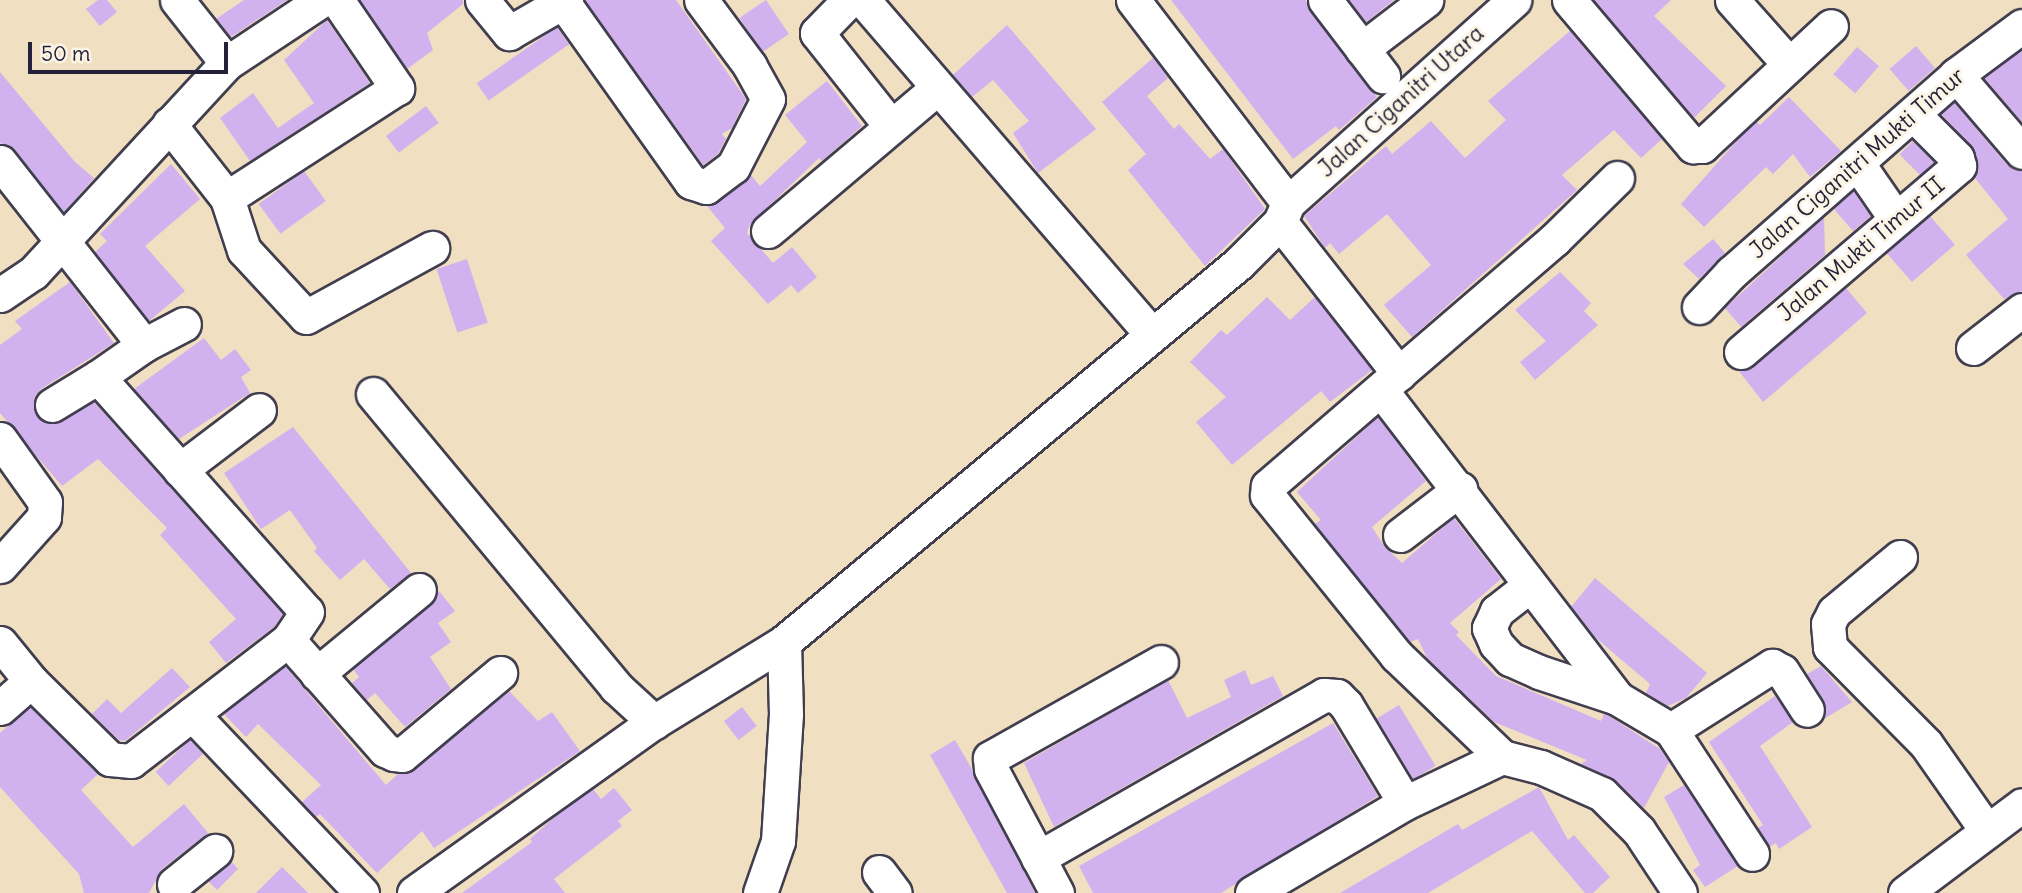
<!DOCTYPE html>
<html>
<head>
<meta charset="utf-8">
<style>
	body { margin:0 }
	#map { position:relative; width:2022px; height:893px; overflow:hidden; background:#f1dfc1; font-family:Delius,sans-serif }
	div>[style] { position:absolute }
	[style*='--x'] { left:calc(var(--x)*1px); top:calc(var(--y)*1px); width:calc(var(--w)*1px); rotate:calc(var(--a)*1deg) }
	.building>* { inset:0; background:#d1b2ef; transform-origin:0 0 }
	.roads { filter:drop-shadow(2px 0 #413e4f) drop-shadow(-2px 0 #413e4f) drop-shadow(0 2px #413e4f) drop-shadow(0 -2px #413e4f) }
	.minor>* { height:33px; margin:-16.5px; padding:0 16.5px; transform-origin:16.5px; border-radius:16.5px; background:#fff }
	span { translate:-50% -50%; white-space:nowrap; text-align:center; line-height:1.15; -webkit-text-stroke:6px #fcf5e5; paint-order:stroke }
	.street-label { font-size:23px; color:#22223b }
	.scale { position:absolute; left:28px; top:42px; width:200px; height:32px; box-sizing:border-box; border:4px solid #22223b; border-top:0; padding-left:9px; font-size:21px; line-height:24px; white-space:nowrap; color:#22223b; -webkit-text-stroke:5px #fcf5e5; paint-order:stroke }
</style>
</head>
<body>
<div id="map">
	<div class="building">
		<i style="clip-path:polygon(98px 0,107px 0,117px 12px,100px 26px,86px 9px)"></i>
		<i style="clip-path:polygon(244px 0,287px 0,231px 37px,216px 19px)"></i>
		<i style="clip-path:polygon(360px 0,463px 0,463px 4px,427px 33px,433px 50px,407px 69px)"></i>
		<i style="clip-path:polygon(585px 0,676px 0,746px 99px,732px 128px,722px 134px,726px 139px,718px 154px,703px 165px)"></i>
		<i style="left:766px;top:0;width:41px;height:32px;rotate:56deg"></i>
		<i style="clip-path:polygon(1171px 0,1306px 0,1310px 12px,1377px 97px,1339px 130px,1336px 126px,1293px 159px)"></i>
		<i style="clip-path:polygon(1349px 0,1394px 0,1366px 22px)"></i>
		<i style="clip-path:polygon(1594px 0,1671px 0,1654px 16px,1726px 86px,1694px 118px)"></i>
		<i style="clip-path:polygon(327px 20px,370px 83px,250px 161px,220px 118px,253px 93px,278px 128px,314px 103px,284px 60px)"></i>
		<i style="clip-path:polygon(1007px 25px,1096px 129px,1038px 173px,1013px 133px,1029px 121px,993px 80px,972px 97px,953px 75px)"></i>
		<i style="left:557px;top:27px;width:21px;height:98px;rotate:55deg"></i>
		<i style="clip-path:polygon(1570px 31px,1662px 139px,1641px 158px,1614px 130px,1562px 175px,1577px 190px,1412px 337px,1384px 305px,1431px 265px,1387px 214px,1339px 254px,1330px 243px,1325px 248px,1304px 216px,1386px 146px,1392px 154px,1431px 121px,1465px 158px,1506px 120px,1488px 101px)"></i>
		<i style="left:1916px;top:46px;width:29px;height:35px;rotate:49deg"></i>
		<i style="left:1857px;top:47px;width:29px;height:36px;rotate:41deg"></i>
		<i style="clip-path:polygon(2022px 50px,2022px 122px,1984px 78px)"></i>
		<i style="clip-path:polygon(1153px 58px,1168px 78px,1147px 96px,1174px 129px,1179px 124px,1210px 159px,1223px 149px,1265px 209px,1205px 266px,1128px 170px,1146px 154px,1102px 102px)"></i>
		<i style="clip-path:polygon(0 72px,75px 162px,94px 178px,64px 212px,15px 150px,0 143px)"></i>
		<i style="clip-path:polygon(827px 81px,862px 126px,822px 161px,819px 158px,750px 224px,747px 233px,773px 263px,792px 247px,817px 277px,798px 293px,791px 285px,768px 304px,711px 241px,725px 228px,707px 206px,751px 175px,760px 186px,807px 142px,785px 115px)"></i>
		<i style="clip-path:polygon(1789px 97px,1841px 151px,1810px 177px,1793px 154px,1773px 174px,1766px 167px,1704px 227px,1681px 204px,1742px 135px,1757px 122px,1760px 125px)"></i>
		<i style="clip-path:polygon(1954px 102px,2007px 165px,2022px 171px,2022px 291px,2004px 299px,1966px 255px,2008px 219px,1974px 177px,1978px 162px,1971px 145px,1941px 114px)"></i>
		<i style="left:426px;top:106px;width:21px;height:50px;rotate:53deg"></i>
		<i style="left:1913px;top:141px;width:30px;height:19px;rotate:45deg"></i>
		<i style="clip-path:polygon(171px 164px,200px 199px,145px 246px,185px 291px,149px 321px,95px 252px,107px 241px,100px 234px)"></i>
		<i style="left:304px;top:171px;width:37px;height:56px;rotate:54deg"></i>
		<i style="clip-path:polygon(1853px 191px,1871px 216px,1853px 231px,1834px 209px)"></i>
		<i style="left:1930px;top:216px;width:38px;height:57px;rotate:49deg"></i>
		<i style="clip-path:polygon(1824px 217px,1825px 255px,1741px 327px,1725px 308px)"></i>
		<i style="clip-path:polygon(1713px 239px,1725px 253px,1699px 279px,1683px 264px)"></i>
		<i style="left:467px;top:259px;width:67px;height:32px;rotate:72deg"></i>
		<i style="clip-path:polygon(1560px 272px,1591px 303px,1584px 311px,1598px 325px,1535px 380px,1520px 362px,1546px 341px,1515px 310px)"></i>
		<i style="clip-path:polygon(70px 282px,114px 343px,41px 389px,35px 396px,35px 414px,53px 424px,94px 402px,283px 614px,274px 627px,226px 663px,209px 642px,236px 619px,160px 535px,167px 528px,98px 459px,62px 486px,0 413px,0 345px,22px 329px,15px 321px)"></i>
		<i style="clip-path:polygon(1846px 288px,1867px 313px,1763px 402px,1738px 370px,1754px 367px)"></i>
		<i style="clip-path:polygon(1267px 297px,1290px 320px,1315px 297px,1372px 370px,1330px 402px,1321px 391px,1232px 465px,1196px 422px,1226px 397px,1190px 362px,1221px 330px,1227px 335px)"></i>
		<i style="clip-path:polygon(204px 338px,221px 360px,235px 349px,251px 370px,241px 377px,250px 393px,179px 439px,134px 389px)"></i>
		<i style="clip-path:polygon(1378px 417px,1426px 481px,1372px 527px,1384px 546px,1402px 563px,1454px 518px,1501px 579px,1450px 623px,1459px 632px,1456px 635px,1496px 676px,1601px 721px,1604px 714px,1609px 716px,1660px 749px,1669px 762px,1644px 808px,1615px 780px,1581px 764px,1587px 760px,1494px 722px,1427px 658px,1418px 639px,1410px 642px,1315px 524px,1321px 520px,1297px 492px)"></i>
		<i style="clip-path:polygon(293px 427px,411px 573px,390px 589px,364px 559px,340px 580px,314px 551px,317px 548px,290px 510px,261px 529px,224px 473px)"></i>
		<i style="clip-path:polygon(1595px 578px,1707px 673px,1686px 698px,1668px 706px,1646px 693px,1650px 684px,1596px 638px,1571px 607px)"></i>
		<i style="clip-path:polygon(439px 591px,455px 611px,438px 623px,451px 642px,430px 657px,451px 689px,405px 727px,375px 693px,367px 700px,352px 683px,359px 677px,353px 669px,431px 605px)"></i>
		<i style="clip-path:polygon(285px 666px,386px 785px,398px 774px,414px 770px,509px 691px,538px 721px,552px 712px,580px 751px,434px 848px,422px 831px,377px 873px,320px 814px,316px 817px,302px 802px,321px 785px,258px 724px,246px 737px,224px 714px)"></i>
		<i style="clip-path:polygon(1821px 666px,1852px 702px,1824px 719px,1824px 700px,1807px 674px)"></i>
		<i style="clip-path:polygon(172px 668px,190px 687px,125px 741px,119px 740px,92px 714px,107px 699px,121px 713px)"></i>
		<i style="clip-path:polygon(1245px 670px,1251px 685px,1273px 676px,1283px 696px,1054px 827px,1024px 763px,1168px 680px,1187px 718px,1231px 697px,1224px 680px)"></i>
		<i style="clip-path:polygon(1775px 696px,1793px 722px,1760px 746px,1812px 827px,1779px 849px,1776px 843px,1769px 847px,1758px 828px,1763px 825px,1709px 742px)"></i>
		<i style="left:1399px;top:705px;width:71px;height:26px;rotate:59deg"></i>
		<i style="clip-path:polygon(30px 707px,98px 774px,81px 790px,133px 847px,184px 804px,208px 833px,162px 869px,149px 893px,84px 893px,79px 874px,0 787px,0 733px)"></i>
		<i style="left:742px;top:707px;width:24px;height:23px;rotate:52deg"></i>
		<i style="clip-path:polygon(1333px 723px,1378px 796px,1221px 893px,1093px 893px,1079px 866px)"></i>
		<i style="left:190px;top:740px;width:19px;height:47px;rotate:47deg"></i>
		<i style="clip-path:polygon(955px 740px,972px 769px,1035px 893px,1007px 893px,930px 755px)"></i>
		<i style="clip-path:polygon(1684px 785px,1738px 866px,1705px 887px,1693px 870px,1700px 865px,1664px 797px)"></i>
		<i style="clip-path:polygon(1539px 787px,1568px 840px,1574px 835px,1610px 877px,1593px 893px,1585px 893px,1532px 831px,1428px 893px,1340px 893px,1458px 824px,1462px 830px)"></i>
		<i style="clip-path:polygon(614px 788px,632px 810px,618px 821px,622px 826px,554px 879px,565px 893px,462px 893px,532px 842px,530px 839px,558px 814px,593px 789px,601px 799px)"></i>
		<i style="clip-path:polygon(231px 861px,238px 869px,217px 890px,208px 881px)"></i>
		<i style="clip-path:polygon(282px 867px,308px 893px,256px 893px)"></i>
	</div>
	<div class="roads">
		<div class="minor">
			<i style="--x:177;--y:0;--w:80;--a:51.6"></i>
			<i style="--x:337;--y:0;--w:107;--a:55.7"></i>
			<i style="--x:397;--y:88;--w:202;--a:147.1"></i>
			<i style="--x:227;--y:198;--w:55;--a:71.9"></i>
			<i style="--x:244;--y:250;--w:91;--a:47.2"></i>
			<i style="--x:306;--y:317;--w:144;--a:-28.7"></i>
			<i style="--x:482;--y:0;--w:43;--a:50.7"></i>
			<i style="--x:509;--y:33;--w:66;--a:-30.1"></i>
			<i style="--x:849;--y:0;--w:46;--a:134.1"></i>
			<i style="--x:817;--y:33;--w:117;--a:51.6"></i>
			<i style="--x:863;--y:0;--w:442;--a:49.2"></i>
			<i style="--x:1133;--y:0;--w:255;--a:52.6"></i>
			<i style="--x:1325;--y:0;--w:96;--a:52.7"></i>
			<i style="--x:1569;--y:0;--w:192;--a:49.7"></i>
			<i style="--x:1693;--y:146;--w:9;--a:0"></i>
			<i style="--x:1702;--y:146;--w:176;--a:-42.9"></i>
			<i style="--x:1732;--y:0;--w:86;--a:48.3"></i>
			<i style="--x:563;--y:2;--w:221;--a:54.6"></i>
			<i style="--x:691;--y:182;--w:16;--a:18"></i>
			<i style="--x:706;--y:187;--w:34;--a:-37"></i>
			<i style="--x:733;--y:167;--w:76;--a:-62.8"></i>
			<i style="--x:768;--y:99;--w:38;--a:-119"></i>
			<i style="--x:750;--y:66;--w:82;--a:-126.6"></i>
			<i style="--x:1362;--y:49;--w:81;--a:-37.4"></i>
			<i style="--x:1956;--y:75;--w:101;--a:49.4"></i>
			<i style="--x:169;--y:124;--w:94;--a:51.9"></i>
			<i style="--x:0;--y:162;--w:233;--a:51.8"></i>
			<i style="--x:144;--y:345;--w:56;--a:145.2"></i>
			<i style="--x:98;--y:377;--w:314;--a:48.4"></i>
			<i style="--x:307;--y:612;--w:34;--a:124"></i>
			<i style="--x:288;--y:640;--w:198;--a:142.4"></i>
			<i style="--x:131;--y:761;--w:21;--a:-175"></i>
			<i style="--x:110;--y:759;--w:111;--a:-135.4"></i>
			<i style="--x:1858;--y:164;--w:67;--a:55.4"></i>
			<i style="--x:1617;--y:178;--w:87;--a:135.5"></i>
			<i style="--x:1555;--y:239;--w:379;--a:139.3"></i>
			<i style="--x:1268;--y:486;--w:9;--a:96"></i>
			<i style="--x:1267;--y:495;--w:206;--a:51.1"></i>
			<i style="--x:1396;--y:655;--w:71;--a:43.9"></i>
			<i style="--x:1447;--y:704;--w:76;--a:43.9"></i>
			<i style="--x:1502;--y:757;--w:40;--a:14.4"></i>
			<i style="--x:1541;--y:767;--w:67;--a:23.9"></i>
			<i style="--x:1602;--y:794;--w:52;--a:45"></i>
			<i style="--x:1639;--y:831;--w:74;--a:56.5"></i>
			<i style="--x:1280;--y:222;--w:193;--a:51.9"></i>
			<i style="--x:768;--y:231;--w:220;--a:-40.2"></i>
			<i style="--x:0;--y:295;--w:40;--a:-34"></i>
			<i style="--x:33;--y:273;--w:286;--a:-47.3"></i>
			<i style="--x:227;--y:63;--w:114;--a:-33.6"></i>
			<i style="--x:1699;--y:307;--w:47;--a:-46.7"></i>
			<i style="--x:1731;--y:273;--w:300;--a:-41.3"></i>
			<i style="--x:1956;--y:75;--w:82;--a:-36.6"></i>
			<i style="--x:144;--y:345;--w:45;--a:-27.7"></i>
			<i style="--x:1973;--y:348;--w:62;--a:-37.8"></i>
			<i style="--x:1741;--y:352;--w:287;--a:-40.5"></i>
			<i style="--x:1959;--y:166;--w:8;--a:-104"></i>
			<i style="--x:1957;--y:158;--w:62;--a:-135"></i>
			<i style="--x:1381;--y:390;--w:388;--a:52.5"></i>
			<i style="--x:1617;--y:698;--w:63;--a:30.7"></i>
			<i style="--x:1671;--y:730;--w:148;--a:56.8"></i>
			<i style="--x:373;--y:394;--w:381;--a:50.3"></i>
			<i style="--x:616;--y:687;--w:52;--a:42.6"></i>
			<i style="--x:52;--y:405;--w:54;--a:-31.3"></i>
			<i style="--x:0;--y:439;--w:77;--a:54.5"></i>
			<i style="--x:45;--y:502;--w:15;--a:94"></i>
			<i style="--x:44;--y:517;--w:66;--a:131.9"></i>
			<i style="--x:180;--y:470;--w:99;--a:-37.2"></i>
			<i style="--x:1400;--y:535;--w:76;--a:-37.5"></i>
			<i style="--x:1900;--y:557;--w:86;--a:140.2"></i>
			<i style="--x:1834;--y:612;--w:13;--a:117"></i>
			<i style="--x:1828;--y:624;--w:23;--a:85"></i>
			<i style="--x:1830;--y:647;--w:136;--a:45.3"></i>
			<i style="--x:1926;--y:744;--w:106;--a:55"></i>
			<i style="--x:1529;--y:586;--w:41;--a:142"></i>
			<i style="--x:1497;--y:611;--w:19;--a:115"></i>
			<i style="--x:1489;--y:628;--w:17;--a:66"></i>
			<i style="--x:1496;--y:644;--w:21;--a:47"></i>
			<i style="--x:1510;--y:659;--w:32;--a:24"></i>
			<i style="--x:1539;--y:672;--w:82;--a:18.4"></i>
			<i style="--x:288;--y:640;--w:147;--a:48.6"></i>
			<i style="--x:385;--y:750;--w:10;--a:24"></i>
			<i style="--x:394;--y:754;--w:8;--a:7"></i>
			<i style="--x:402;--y:755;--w:128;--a:-39.9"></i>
			<i style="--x:0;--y:643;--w:49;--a:50.8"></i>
			<i style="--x:31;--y:681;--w:41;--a:138.9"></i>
			<i style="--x:317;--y:674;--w:132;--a:-39.5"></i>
			<i style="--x:192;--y:714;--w:247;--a:46.5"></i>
			<i style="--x:1671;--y:730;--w:120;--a:-32.4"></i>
			<i style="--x:1772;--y:666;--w:11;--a:27"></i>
			<i style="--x:1782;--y:671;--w:46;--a:57.3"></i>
			<i style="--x:1038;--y:858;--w:329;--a:-29.7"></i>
			<i style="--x:1324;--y:695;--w:13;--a:4"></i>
			<i style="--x:1337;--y:696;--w:13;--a:45"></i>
			<i style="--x:1346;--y:705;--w:114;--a:59"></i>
			<i style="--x:879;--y:872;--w:26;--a:53"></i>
			<i style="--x:174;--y:884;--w:53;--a:-38.8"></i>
			<i style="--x:414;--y:893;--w:295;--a:-35.5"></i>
			<i style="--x:654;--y:722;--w:153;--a:-31.6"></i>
			<i style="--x:760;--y:893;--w:55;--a:-70.9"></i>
			<i style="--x:778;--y:841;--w:127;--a:-86.4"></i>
			<i style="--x:786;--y:714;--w:72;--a:-91.6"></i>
			<i style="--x:784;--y:642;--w:592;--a:-39.79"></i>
			<i style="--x:1239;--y:263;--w:58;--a:-45"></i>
			<i style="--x:1280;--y:222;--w:21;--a:-67"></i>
			<i style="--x:1288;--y:203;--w:304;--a:-41.9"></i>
			<i style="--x:1057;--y:893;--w:140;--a:-118"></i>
			<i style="--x:991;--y:769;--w:11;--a:-95"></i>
			<i style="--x:990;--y:758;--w:196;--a:-29.3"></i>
			<i style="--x:1252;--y:893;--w:178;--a:-30.5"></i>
			<i style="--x:1405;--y:803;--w:107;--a:-25.4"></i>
			<i style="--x:1905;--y:893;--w:146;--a:-36.9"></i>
		</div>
	</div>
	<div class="street-label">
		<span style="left:1401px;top:101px;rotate:-42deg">Jalan Ciganitri Utara</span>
		<span style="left:1857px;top:163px;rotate:-41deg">Jalan Ciganitri Mukti Timur</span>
		<span style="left:1861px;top:249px;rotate:-40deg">Jalan Mukti Timur II</span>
	</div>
	<div class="scale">50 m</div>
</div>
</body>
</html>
